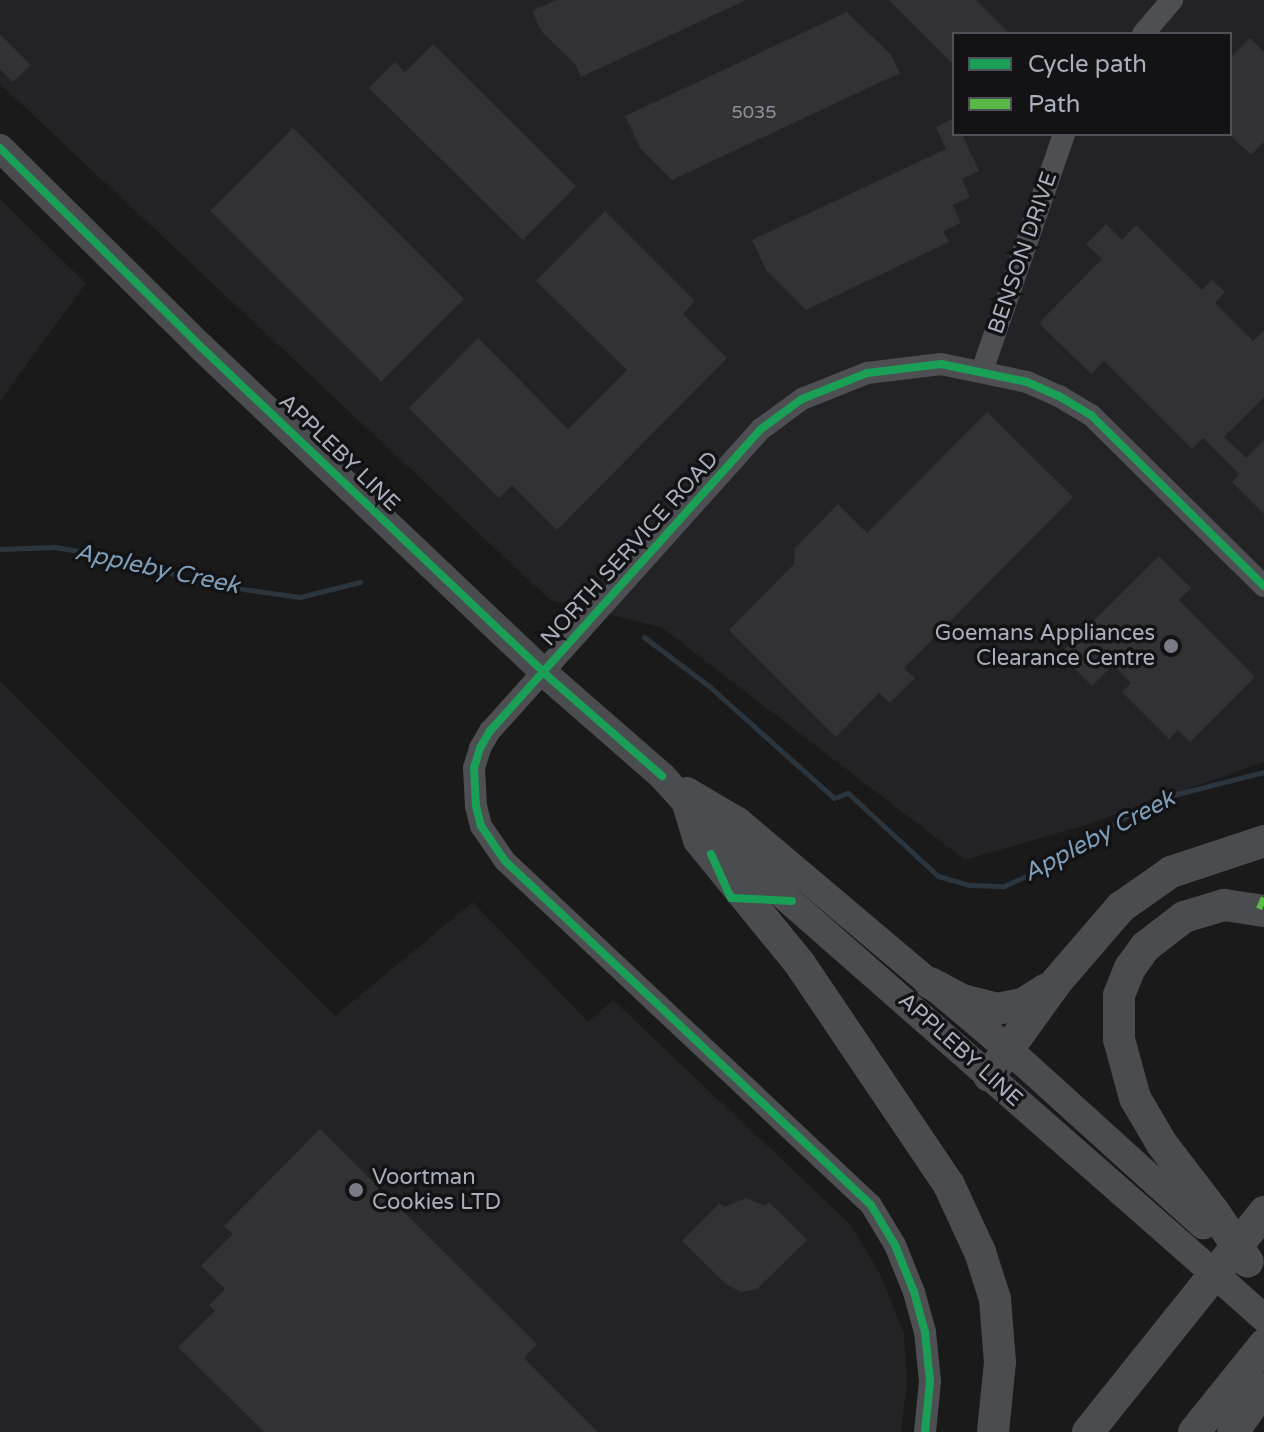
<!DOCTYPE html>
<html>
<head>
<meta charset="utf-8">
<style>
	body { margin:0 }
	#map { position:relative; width:1264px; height:1432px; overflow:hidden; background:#1a1a1a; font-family:"Varela Round",sans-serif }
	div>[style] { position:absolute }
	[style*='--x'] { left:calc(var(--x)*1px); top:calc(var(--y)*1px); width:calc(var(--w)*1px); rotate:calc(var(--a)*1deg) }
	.built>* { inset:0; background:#232326 }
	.stream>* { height:5px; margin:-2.5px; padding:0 2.5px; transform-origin:2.5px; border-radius:2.5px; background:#2b353d }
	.building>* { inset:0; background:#323234; transform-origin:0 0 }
	.minor>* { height:22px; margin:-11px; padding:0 11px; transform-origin:11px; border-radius:11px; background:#4e4f53 }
	.major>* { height:28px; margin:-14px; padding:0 14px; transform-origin:14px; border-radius:14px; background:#4b4c4f }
	.highway>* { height:32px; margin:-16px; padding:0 16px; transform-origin:16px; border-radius:16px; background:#4b4c50 }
	.major-bridge>* { height:28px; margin:-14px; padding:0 14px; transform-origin:14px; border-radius:14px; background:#4b4c4f }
	.highway-bridge>* { height:32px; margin:-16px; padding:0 16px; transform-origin:16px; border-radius:16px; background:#4b4c50 }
	.quiet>* { height:6px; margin-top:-3px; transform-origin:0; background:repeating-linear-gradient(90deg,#58b947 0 12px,transparent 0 18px) }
	.cycleway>* { height:8px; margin:-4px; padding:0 4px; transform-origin:4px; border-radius:4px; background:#1a9f57 }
	.dots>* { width:22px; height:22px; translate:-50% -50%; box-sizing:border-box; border:4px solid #131316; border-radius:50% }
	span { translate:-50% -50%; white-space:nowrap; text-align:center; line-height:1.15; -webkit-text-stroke:7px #131316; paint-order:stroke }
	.number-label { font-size:18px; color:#8c909a }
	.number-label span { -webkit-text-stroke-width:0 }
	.street-label { font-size:22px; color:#aaafbc }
	.poi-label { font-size:22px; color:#aaafbc }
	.right { translate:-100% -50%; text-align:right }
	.left { translate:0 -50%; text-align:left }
	.water-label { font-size:24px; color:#7e9eb9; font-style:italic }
	.legend { position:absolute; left:952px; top:32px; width:280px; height:104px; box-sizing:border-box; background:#131316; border:2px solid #4f5158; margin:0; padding:10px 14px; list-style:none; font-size:24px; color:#aaafbc }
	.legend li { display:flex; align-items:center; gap:16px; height:40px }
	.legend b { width:40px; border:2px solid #4f5158 }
</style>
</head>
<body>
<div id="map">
	<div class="built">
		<i style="clip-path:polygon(evenodd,0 0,1264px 0,1264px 762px,1082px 826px,965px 860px,661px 627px,550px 600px,0 84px,0 0,954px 34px,1230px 34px,1230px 134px,954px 134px,954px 34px)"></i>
		<i style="clip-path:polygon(0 199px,86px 283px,0 401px)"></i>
		<i style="clip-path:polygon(0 681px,335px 1016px,473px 902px,588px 1022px,613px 1000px,850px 1224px,879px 1272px,904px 1333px,907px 1383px,901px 1432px,0 1432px)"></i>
	</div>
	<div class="stream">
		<i style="--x:0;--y:549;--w:55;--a:-2.1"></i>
		<i style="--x:55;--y:547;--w:94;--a:9.8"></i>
		<i style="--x:148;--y:563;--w:47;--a:23.8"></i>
		<i style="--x:191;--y:582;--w:110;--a:7.8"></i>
		<i style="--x:300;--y:597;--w:62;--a:-14"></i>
		<i style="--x:644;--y:637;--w:83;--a:37.1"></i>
		<i style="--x:710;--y:687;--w:166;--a:41.8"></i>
		<i style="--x:834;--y:798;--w:15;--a:-20"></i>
		<i style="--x:848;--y:793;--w:122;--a:42.7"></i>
		<i style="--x:938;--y:876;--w:33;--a:16"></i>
		<i style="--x:970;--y:885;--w:34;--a:2"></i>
		<i style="--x:1004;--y:886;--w:37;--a:-24"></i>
		<i style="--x:1038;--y:871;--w:100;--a:-31.9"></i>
		<i style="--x:1123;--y:818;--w:55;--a:-24.7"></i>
		<i style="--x:1173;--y:795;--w:94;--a:-14.2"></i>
	</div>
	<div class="building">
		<i style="clip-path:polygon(556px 0,746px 0,581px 77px,575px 64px,542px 32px,532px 11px)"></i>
		<i style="clip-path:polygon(889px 0,976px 0,1010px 34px,954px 34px,954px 65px)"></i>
		<i style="clip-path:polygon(847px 12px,891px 55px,900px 73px,672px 180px,640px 148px,625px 116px)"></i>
		<i style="clip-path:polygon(0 34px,31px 65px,13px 82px,0 69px)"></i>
		<i style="clip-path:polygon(1250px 38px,1264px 52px,1264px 142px,1251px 155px,1230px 135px,1230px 58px)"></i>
		<i style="clip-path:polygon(433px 44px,576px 186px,523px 240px,369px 88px,395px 62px,405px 72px)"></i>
		<i style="clip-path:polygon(954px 118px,954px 134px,962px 134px,979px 171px,962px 179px,970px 197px,953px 205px,961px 223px,943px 231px,949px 242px,806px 310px,766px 270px,752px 240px,946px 149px,936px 127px)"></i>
		<i style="left:293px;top:128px;width:242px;height:117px;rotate:45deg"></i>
		<i style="clip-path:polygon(605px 211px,695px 301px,683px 314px,727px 358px,557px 530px,512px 485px,499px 498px,409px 408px,478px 338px,568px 429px,627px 370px,536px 281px)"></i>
		<i style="clip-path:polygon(1106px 224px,1122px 240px,1136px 225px,1202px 290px,1212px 280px,1225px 292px,1215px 303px,1253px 341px,1264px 330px,1264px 397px,1224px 437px,1246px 458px,1264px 440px,1264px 514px,1232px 482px,1239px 474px,1203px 438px,1192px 449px,1104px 361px,1091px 374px,1039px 323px,1102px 259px,1086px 244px)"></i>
		<i style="clip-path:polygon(987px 412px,1073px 497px,904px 668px,915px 678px,890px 703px,879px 693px,836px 737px,729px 630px,794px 564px,795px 548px,838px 504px,867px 533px)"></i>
		<i style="clip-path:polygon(1159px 556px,1191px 588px,1179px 600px,1255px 677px,1190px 742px,1178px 730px,1169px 739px,1122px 692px,1131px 683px,1113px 665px,1092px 686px,1060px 654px)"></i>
		<i style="clip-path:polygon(320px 1129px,537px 1344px,524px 1358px,598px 1432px,264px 1432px,178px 1347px,215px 1311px,209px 1305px,225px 1289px,201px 1266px,233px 1234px,224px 1226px)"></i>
		<i style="clip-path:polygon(746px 1198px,765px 1206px,769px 1202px,807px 1240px,757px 1289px,741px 1292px,727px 1285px,682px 1241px,720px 1203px,724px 1207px)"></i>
	</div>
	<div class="minor">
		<i style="--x:1143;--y:34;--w:45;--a:-49.5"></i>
		<i style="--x:982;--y:371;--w:251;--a:-70.9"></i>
		<i style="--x:925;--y:1432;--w:51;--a:-84.4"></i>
		<i style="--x:930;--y:1381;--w:49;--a:-95.8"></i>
		<i style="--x:925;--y:1332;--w:41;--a:-105.4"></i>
		<i style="--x:914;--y:1292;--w:51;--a:-112"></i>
		<i style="--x:895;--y:1245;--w:47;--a:-121"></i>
		<i style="--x:871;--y:1205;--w:502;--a:-136.77"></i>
		<i style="--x:505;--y:861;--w:42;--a:-124.4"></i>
		<i style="--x:481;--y:826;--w:21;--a:-104"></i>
		<i style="--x:476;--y:806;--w:38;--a:-93"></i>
		<i style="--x:474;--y:768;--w:21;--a:-73"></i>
		<i style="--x:480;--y:748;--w:20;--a:-60"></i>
		<i style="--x:490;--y:731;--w:406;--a:-48.1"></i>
		<i style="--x:761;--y:429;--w:51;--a:-36.2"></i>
		<i style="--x:802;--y:399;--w:70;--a:-21.8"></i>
		<i style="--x:867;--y:373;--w:75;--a:-6.9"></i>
		<i style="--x:941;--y:364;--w:88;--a:11.8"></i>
		<i style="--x:1027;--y:382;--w:35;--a:24"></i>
		<i style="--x:1059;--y:396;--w:37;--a:31"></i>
		<i style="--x:1091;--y:415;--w:243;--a:44.7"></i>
	</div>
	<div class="major">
		<i style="--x:0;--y:148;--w:281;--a:44.7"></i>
		<i style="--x:200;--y:346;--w:475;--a:43.5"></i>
		<i style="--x:544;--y:673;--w:157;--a:41.1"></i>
		<i style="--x:662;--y:776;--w:86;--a:47.8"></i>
		<i style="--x:720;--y:840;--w:619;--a:41.26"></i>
		<i style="--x:687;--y:791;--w:59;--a:30.5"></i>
		<i style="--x:738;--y:821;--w:353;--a:40.2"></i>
		<i style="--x:1008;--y:1049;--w:263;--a:42.1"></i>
	</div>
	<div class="highway">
		<i style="--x:689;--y:807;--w:34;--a:73"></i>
		<i style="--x:699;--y:840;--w:160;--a:50.8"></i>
		<i style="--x:800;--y:964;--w:267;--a:56"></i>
		<i style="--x:949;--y:1185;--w:74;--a:65.2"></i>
		<i style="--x:980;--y:1252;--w:49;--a:72.3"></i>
		<i style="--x:995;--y:1299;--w:63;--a:85.5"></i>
		<i style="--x:1000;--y:1362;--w:70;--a:95.7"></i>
		<i style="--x:930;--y:983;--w:36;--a:28"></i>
		<i style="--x:962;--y:1000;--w:36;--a:14"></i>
		<i style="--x:997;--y:1009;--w:26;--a:-11"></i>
		<i style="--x:1023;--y:1004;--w:27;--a:-33"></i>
		<i style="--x:989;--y:1076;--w:118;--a:-54.3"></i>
		<i style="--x:1058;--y:980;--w:96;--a:-49.2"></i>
		<i style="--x:1121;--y:907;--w:61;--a:-35"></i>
		<i style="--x:1171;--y:872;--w:98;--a:-18.4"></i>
		<i style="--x:1214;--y:1212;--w:86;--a:-127.4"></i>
		<i style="--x:1162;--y:1144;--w:53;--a:-120.4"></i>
		<i style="--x:1135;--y:1098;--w:61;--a:-105.2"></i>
		<i style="--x:1119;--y:1039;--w:44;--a:-90"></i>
		<i style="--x:1119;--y:995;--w:29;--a:-68"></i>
		<i style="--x:1130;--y:968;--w:26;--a:-54"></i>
		<i style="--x:1145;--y:947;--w:49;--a:-37.6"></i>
		<i style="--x:1184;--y:917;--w:42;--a:-16.7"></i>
		<i style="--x:1224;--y:905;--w:40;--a:8.5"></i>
		<i style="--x:1088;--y:1432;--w:282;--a:-51.3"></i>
		<i style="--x:1194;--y:1432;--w:112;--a:-51.2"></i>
		<i style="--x:1233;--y:1432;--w:54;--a:-54.8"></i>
	</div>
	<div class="major-bridge">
		<i style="--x:1185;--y:1248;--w:106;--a:41.5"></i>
	</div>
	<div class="highway-bridge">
		<i style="--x:1214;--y:1212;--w:60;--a:55.8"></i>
	</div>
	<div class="quiet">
		<i style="--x:1259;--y:909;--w:13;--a:-67"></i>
	</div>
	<div class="cycleway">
		<i style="--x:0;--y:148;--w:281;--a:44.7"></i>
		<i style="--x:200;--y:346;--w:475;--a:43.5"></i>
		<i style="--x:544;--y:673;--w:157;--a:41.1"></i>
		<i style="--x:711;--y:854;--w:48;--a:65.6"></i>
		<i style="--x:731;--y:898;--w:61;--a:2.8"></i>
		<i style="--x:925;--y:1432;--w:51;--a:-84.4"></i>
		<i style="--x:930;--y:1381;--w:49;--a:-95.8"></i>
		<i style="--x:925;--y:1332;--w:41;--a:-105.4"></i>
		<i style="--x:914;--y:1292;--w:51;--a:-112"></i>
		<i style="--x:895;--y:1245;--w:47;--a:-121"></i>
		<i style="--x:871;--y:1205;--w:502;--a:-136.77"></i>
		<i style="--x:505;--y:861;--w:42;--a:-124.4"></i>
		<i style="--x:481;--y:826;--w:21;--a:-104"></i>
		<i style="--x:476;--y:806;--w:38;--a:-93"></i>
		<i style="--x:474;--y:768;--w:21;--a:-73"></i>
		<i style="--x:480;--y:748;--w:20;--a:-60"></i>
		<i style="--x:490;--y:731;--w:406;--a:-48.1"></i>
		<i style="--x:761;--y:429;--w:51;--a:-36.2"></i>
		<i style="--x:802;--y:399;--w:70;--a:-21.8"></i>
		<i style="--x:867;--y:373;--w:75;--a:-6.9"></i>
		<i style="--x:941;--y:364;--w:88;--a:11.8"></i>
		<i style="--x:1027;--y:382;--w:35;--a:24"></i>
		<i style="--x:1059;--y:396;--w:37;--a:31"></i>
		<i style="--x:1091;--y:415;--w:243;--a:44.7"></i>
	</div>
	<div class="dots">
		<i style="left:1171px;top:646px;background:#787b83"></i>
		<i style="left:356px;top:1190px;background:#787b83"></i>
	</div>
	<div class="number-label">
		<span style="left:754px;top:112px">5035</span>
	</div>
	<div class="street-label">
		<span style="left:1023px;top:253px;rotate:-71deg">BENSON DRIVE</span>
		<span style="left:339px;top:453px;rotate:44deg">APPLEBY LINE</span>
		<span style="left:630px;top:549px;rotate:-48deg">NORTH SERVICE ROAD</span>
		<span style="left:960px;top:1050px;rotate:42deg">APPLEBY LINE</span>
	</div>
	<div class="poi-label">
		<span class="right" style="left:1155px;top:646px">Goemans Appliances<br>Clearance Centre</span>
		<span class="left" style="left:372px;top:1190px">Voortman<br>Cookies LTD</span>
	</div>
	<div class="water-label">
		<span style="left:157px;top:569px;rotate:12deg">Appleby Creek</span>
		<span style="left:1099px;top:836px;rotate:-28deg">Appleby Creek</span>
	</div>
	<ul class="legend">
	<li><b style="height:10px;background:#1a9f57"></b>Cycle path</li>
	<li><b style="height:10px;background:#58b947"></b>Path</li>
	</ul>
</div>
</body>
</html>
